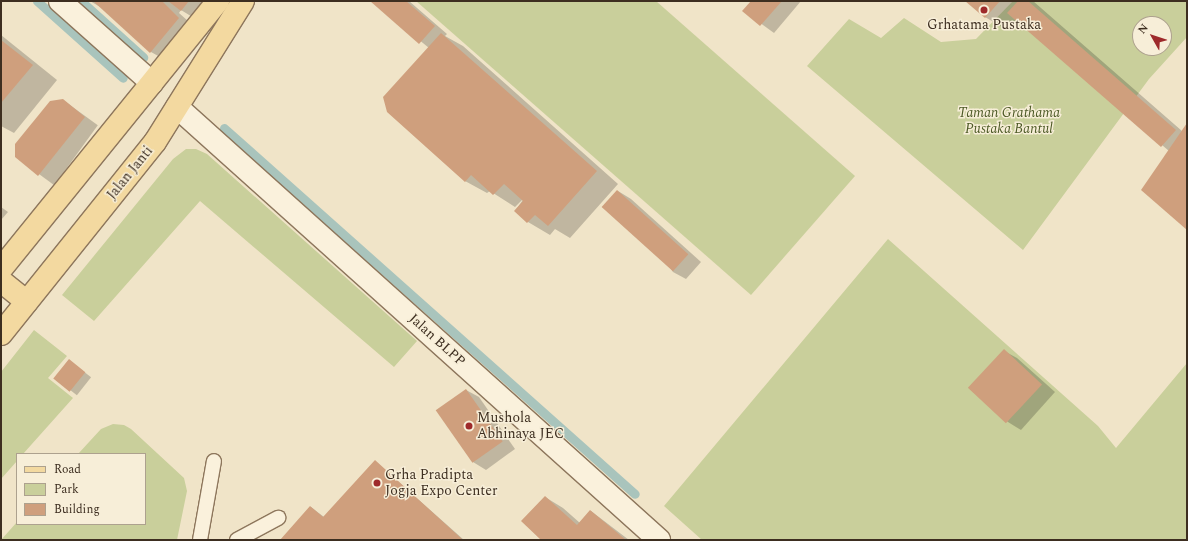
<!DOCTYPE html>
<html>
<head>
<meta charset="utf-8">
<style>
	body { margin:0 }
	#map { position:relative; width:1188px; height:541px; overflow:hidden; background:#f0e4c8; font-family:Spectral,serif }
	div>[style] { position:absolute }
	[style*='--x'] { left:calc(var(--x)*1px); top:calc(var(--y)*1px); width:calc(var(--w)*1px); rotate:calc(var(--a)*1deg) }
	.green>* { inset:0; background:#c9cf9b }
	.shadow>* { inset:0; background:#0003; transform-origin:0 0 }
	.stream>* { height:9px; margin:-4.5px; padding:0 4.5px; transform-origin:4.5px; border-radius:4.5px; background:#a9c4bc }
	.building>* { inset:0; background:#cf9f7d; transform-origin:0 0 }
	.roads { filter:drop-shadow(1px 0 #8d765c) drop-shadow(-1px 0 #8d765c) drop-shadow(0 1px #8d765c) drop-shadow(0 -1px #8d765c) }
	.service>* { height:14px; margin:-7px; padding:0 7px; transform-origin:7px; border-radius:7px; background:#faf1dc }
	.minor>* { height:22px; margin:-11px; padding:0 11px; transform-origin:11px; border-radius:11px; background:#faf1dc }
	.tertiary>* { height:22px; margin:-11px; padding:0 11px; transform-origin:11px; border-radius:11px; background:#faf1dc }
	.primary>* { height:22px; margin:-11px; padding:0 11px; transform-origin:11px; border-radius:11px; background:#f3d9a0 }
	.dots>* { width:11px; height:11px; translate:-50% -50%; box-sizing:border-box; border:2px solid #f7eed8; border-radius:50% }
	span { translate:-50% -50%; white-space:nowrap; text-align:center; line-height:1.15; -webkit-text-stroke:3px #f7eed8; paint-order:stroke }
	.poi-label { font-size:14px; color:#3d2e20 }
	.left { translate:0 -50%; text-align:left }
	.park-label { font-size:14px; color:#4d5a26; font-style:italic }
	.street-label { font-size:14px; color:#3d2e20 }
	.frame { position:absolute; inset:0; border:2px solid #3d2e20; pointer-events:none }
	.legend { position:absolute; left:16px; top:453px; width:130px; height:72px; box-sizing:border-box; background:#f7eed8; border:1px solid #ada18e; margin:0; padding:5px 7px; list-style:none; font-size:12px; color:#3d2e20 }
	.legend li { display:flex; align-items:center; gap:8px; height:20px }
	.legend b { width:20px; border:1px solid #ada18e }
	.north { position:absolute; left:1132px; top:16px; width:40px; height:40px; box-sizing:border-box; background:#f7eed8; border:1px solid #ada18e; border-radius:50%; rotate:309deg; font-size:11px; font-weight:700; line-height:16px; text-align:center; color:#3d2e20 }
	.north::after { content:''; display:block; margin:auto; width:14px; height:18px; background:#9e2a2b; clip-path:polygon(50% 0,100% 100%,50% 72%,0 100%) }
</style>
</head>
<body>
<div id="map">
	<div class="green">
		<i style="clip-path:polygon(416px 1px,656px 1px,855px 176px,751px 295px)"></i>
		<i style="clip-path:polygon(evenodd,1013px 1px,1187px 1px,1187px 37px,1149px 79px,1023px 250px,807px 66px,849px 19px,881px 38px,904px 18px,941px 42px,976px 39px,1013px 1px,1140px 24px,1164px 24px,1164px 48px,1140px 48px,1140px 24px)"></i>
		<i style="clip-path:polygon(186px 149px,196px 149px,207px 154px,417px 341px,394px 367px,200px 201px,94px 321px,62px 295px,173px 159px)"></i>
		<i style="clip-path:polygon(888px 239px,1098px 426px,1116px 448px,1187px 363px,1187px 540px,702px 540px,664px 506px)"></i>
		<i style="clip-path:polygon(34px 330px,67px 356px,48px 378px,73px 398px,23px 454px,17px 454px,17px 461px,1px 479px,1px 372px)"></i>
		<i style="clip-path:polygon(113px 424px,124px 425px,131px 429px,184px 478px,187px 491px,177px 540px,1px 540px,17px 522px,145px 524px,145px 454px,78px 454px,101px 429px)"></i>
	</div>
	<div class="shadow">
		<i style="clip-path:polygon(90px 1px,207px 1px,194px 18px,181px 10px,179px 13px,197px 29px,169px 62px,151px 52px,102px 8px)"></i>
		<i style="clip-path:polygon(372px 1px,409px 1px,447px 34px,445px 36px,463px 46px,618px 184px,570px 238px,555px 229px,550px 235px,528px 222px,515px 211px,525px 197px,515px 207px,490px 191px,487px 193px,465px 181px,429px 48px)"></i>
		<i style="clip-path:polygon(753px 1px,801px 1px,774px 33px,744px 11px)"></i>
		<i style="clip-path:polygon(967px 1px,1033px 1px,1182px 131px,1187px 124px,1187px 228px,1169px 151px,1016px 20px,1007px 30px,985px 17px)"></i>
		<i style="clip-path:polygon(1px 35px,57px 80px,14px 133px,1px 126px)"></i>
		<i style="left:63px;top:100px;width:43px;height:74px;rotate:36deg"></i>
		<i style="clip-path:polygon(618px 191px,631px 199px,701px 262px,686px 279px,673px 272px)"></i>
		<i style="clip-path:polygon(1px 207px,8px 212px,1px 220px)"></i>
		<i style="clip-path:polygon(1004px 351px,1017px 358px,1055px 392px,1021px 430px,1008px 422px,970px 389px)"></i>
		<i style="left:69px;top:360px;width:28px;height:23px;rotate:38deg"></i>
		<i style="clip-path:polygon(466px 390px,479px 397px,515px 449px,486px 470px,473px 462px)"></i>
		<i style="clip-path:polygon(375px 461px,464px 540px,281px 540px,311px 507px,324px 517px)"></i>
		<i style="clip-path:polygon(545px 497px,563px 508px,580px 523px,591px 511px,629px 540px,542px 540px)"></i>
	</div>
	<div class="stream">
		<i style="--x:37;--y:1;--w:115;--a:41.8"></i>
		<i style="--x:81;--y:1;--w:84;--a:42.1"></i>
		<i style="--x:224;--y:128;--w:550;--a:41.69"></i>
	</div>
	<div class="building">
		<i style="clip-path:polygon(93px 1px,162px 1px,179px 18px,150px 53px)"></i>
		<i style="clip-path:polygon(168px 1px,189px 1px,181px 11px)"></i>
		<i style="clip-path:polygon(370px 1px,406px 1px,435px 26px,419px 44px)"></i>
		<i style="clip-path:polygon(751px 1px,782px 1px,760px 26px,742px 11px)"></i>
		<i style="clip-path:polygon(965px 1px,1000px 1px,985px 18px)"></i>
		<i style="clip-path:polygon(1018px 1px,1028px 1px,1176px 130px,1161px 147px,1007px 13px)"></i>
		<i style="clip-path:polygon(441px 33px,597px 171px,548px 226px,535px 215px,527px 223px,514px 211px,523px 201px,504px 184px,493px 195px,471px 175px,465px 182px,387px 112px,383px 97px)"></i>
		<i style="clip-path:polygon(1px 40px,33px 65px,1px 103px)"></i>
		<i style="clip-path:polygon(63px 99px,85px 117px,38px 176px,15px 157px,15px 144px,50px 101px)"></i>
		<i style="clip-path:polygon(1187px 123px,1187px 230px,1141px 190px)"></i>
		<i style="left:617px;top:190px;width:96px;height:23px;rotate:42deg"></i>
		<i style="left:1004px;top:349px;width:52px;height:53px;rotate:43deg"></i>
		<i style="left:69px;top:359px;width:21px;height:25px;rotate:39deg"></i>
		<i style="left:466px;top:389px;width:64px;height:37px;rotate:55deg"></i>
		<i style="clip-path:polygon(375px 460px,463px 540px,280px 540px,310px 506px,323px 517px)"></i>
		<i style="clip-path:polygon(545px 496px,577px 525px,590px 510px,626px 540px,541px 540px,521px 521px)"></i>
	</div>
	<div class="roads">
		<div class="service">
			<i style="--x:200;--y:540;--w:80;--a:-80"></i>
			<i style="--x:237;--y:540;--w:47;--a:-28.2"></i>
		</div>
		<div class="minor">
			<i style="--x:177;--y:107;--w:648;--a:41.93"></i>
		</div>
		<div class="tertiary">
			<i style="--x:60;--y:1;--w:123;--a:41.7"></i>
		</div>
		<div class="primary">
			<i style="--x:1;--y:269;--w:345;--a:-51"></i>
			<i style="--x:1;--y:281;--w:33;--a:39"></i>
			<i style="--x:1;--y:334;--w:246;--a:-51.3"></i>
			<i style="--x:155;--y:142;--w:166;--a:-58"></i>
		</div>
	</div>
	<div class="dots">
		<i style="left:984px;top:10px;background:#9e2a2b"></i>
		<i style="left:469px;top:426px;background:#9e2a2b"></i>
		<i style="left:377px;top:483px;background:#9e2a2b"></i>
	</div>
	<div class="poi-label">
		<span style="left:984px;top:25px">Grhatama Pustaka</span>
		<span class="left" style="left:477px;top:426px">Mushola<br>Abhinaya JEC</span>
		<span class="left" style="left:385px;top:483px">Grha Pradipta<br>Jogja Expo Center</span>
	</div>
	<div class="park-label">
		<span style="left:1009px;top:121px">Taman Grathama<br>Pustaka Bantul</span>
	</div>
	<div class="street-label">
		<span style="left:130px;top:173px;rotate:-51deg">Jalan Janti</span>
		<span style="left:437px;top:340px;rotate:42deg">Jalan BLPP</span>
	</div>
	<div class="frame"></div>
	<ul class="legend">
	<li><b style="height:5px;background:#f3d9a0"></b>Road</li>
	<li><b style="height:11px;background:#c9cf9b"></b>Park</li>
	<li><b style="height:11px;background:#cf9f7d"></b>Building</li>
	</ul>
	<div class="north">N</div>
</div>
</body>
</html>
